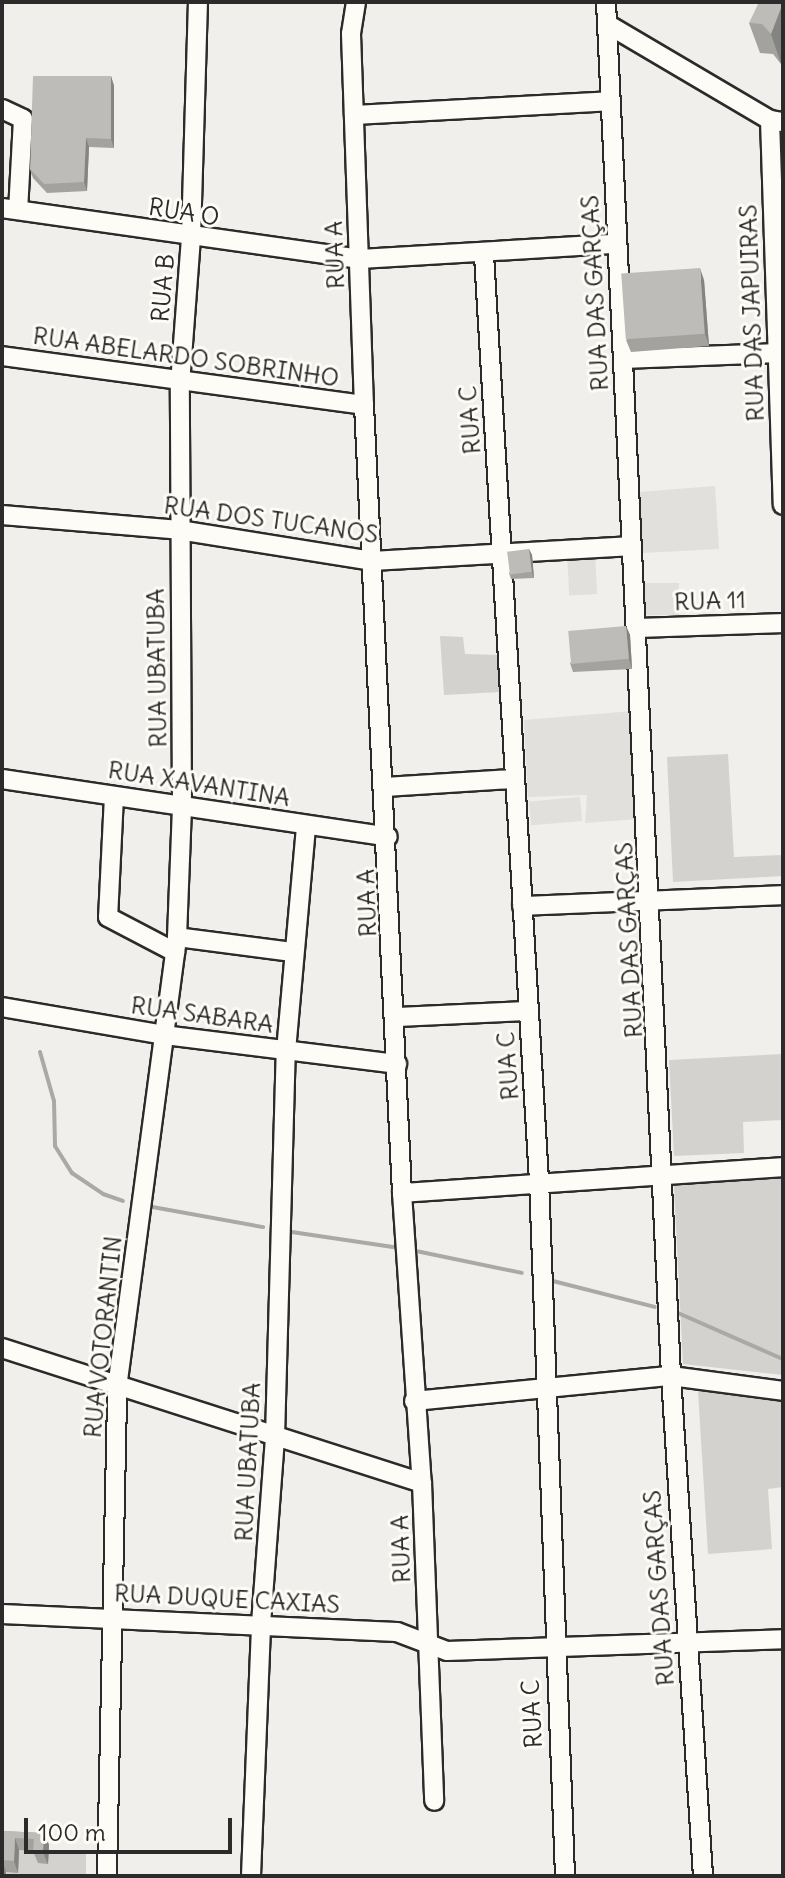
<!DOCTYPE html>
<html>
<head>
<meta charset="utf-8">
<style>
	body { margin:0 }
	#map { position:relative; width:785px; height:1878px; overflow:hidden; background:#f0efeb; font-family:Delius,sans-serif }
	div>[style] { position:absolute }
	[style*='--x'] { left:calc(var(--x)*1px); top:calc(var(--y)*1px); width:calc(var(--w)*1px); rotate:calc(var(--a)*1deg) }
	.built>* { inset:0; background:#e1e0dc; transform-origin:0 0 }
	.green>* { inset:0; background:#d3d2cf }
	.stream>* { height:4px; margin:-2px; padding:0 2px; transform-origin:2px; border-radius:2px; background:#aaa9a7 }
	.roads { filter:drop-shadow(2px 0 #2b2b2b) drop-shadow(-2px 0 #2b2b2b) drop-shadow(0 2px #2b2b2b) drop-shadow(0 -2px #2b2b2b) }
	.minor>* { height:18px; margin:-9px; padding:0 9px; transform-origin:9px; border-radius:9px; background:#fdfcf7 }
	.wall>* { inset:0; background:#a3a29e }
	.shaded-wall>* { inset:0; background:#848481 }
	.building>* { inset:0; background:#bdbcb8; transform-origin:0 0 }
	span { translate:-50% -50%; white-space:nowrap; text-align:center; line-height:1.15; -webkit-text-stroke:6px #fdfcf7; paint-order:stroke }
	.street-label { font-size:24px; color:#2b2b2b }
	.frame { position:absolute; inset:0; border:4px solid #2b2b2b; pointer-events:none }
	.scale { position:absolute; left:24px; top:1818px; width:208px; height:36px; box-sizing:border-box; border:4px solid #2b2b2b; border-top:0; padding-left:10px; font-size:24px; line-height:28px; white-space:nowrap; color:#2b2b2b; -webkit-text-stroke:6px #fdfcf7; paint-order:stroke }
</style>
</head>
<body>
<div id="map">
	<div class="built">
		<i style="clip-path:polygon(715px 486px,719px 549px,642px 553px,635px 500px,639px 492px)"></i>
		<i style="left:595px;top:552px;width:42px;height:28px;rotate:87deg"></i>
		<i style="left:643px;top:583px;width:36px;height:32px"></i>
		<i style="clip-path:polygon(633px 711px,638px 819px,585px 823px,587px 795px,528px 797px,524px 720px)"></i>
		<i style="left:580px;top:797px;width:24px;height:51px;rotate:85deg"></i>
	</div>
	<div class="green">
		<i style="clip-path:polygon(440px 636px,463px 637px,465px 654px,499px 655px,500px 692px,444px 695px)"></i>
		<i style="clip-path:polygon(728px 754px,734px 857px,783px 855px,783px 876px,673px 882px,667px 757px)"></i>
		<i style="clip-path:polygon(783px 1054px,783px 1120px,743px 1122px,744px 1153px,674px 1156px,669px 1060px)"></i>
		<i style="clip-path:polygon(783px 1174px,783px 1375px,683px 1364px,674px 1186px,679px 1179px)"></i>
		<i style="clip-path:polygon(698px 1391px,783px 1399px,783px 1487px,768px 1489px,772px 1549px,708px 1554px)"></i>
		<i style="clip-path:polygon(2px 1848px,86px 1852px,86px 1876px,2px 1876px)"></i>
	</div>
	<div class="stream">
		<i style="--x:40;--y:1052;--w:51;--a:74.1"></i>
		<i style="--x:54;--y:1101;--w:45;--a:88.7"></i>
		<i style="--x:55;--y:1146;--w:32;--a:58"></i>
		<i style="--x:72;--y:1173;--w:37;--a:34"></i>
		<i style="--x:103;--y:1194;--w:21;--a:19"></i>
		<i style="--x:147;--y:1206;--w:118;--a:10.3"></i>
		<i style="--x:285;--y:1231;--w:109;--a:8.4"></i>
		<i style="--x:416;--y:1251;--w:108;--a:11.7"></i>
		<i style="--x:549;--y:1280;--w:109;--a:14.3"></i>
		<i style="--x:678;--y:1313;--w:115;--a:23.7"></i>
	</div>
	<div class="roads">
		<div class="minor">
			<i style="--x:356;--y:2;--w:32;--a:99"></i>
			<i style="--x:351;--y:34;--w:371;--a:88"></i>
			<i style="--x:364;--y:405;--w:789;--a:87.24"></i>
			<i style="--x:402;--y:1193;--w:291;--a:86.1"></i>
			<i style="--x:422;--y:1483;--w:318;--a:87.8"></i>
			<i style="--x:606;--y:2;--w:1376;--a:87.29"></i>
			<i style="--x:671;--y:1376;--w:501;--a:86.34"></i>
			<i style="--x:607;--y:24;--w:189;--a:30.5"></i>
			<i style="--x:770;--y:120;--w:13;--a:9"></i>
			<i style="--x:2;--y:109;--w:23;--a:25"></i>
			<i style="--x:23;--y:119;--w:91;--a:93.1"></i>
			<i style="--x:354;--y:115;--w:256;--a:-3.1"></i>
			<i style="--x:770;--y:120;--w:385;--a:88.1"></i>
			<i style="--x:2;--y:208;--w:362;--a:8.1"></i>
			<i style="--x:360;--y:259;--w:256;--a:-3.4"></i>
			<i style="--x:484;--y:255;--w:927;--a:86.6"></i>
			<i style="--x:539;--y:1180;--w:696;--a:87.86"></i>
			<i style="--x:2;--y:356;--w:365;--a:7.7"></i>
			<i style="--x:625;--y:359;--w:158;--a:-2.2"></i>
			<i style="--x:2;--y:515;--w:178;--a:4.8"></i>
			<i style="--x:179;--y:530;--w:195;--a:9.1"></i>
			<i style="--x:372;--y:561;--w:257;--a:-3.3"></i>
			<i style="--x:639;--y:628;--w:144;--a:-2"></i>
			<i style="--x:2;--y:779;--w:390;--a:8.5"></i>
			<i style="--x:385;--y:787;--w:128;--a:-3.6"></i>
			<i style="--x:114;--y:796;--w:121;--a:92.8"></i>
			<i style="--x:108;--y:917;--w:76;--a:27.6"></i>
			<i style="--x:522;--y:906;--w:261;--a:-2.4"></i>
			<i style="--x:177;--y:937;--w:117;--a:7.4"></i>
			<i style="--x:2;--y:1007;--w:164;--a:9.8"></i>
			<i style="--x:164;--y:1035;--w:235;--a:7.1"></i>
			<i style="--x:396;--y:1017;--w:132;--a:-2.6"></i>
			<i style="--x:402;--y:1193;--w:382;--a:-3.9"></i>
			<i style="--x:2;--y:1348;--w:441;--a:17.8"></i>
			<i style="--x:414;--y:1401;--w:258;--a:-5.6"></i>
			<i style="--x:671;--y:1376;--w:113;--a:7.6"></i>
			<i style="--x:2;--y:1614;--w:395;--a:2.6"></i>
			<i style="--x:397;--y:1632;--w:53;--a:20.8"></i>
			<i style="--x:447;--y:1651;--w:336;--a:-2"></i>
			<i style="--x:107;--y:1876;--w:488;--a:-88.8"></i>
			<i style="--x:117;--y:1388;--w:455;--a:-82.4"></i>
			<i style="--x:177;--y:937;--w:131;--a:-87.8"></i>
			<i style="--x:182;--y:806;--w:422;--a:-90.3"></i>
			<i style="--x:180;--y:384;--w:147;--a:-85.7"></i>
			<i style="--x:191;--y:237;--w:235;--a:-88.3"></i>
			<i style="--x:251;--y:1876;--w:252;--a:-87.7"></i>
			<i style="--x:261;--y:1624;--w:188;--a:-85.7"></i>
			<i style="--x:275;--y:1437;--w:386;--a:-88.4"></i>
			<i style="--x:286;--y:1051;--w:227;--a:-84.9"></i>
		</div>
	</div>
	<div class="wall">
		<i style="clip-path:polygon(783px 2px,783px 60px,781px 64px,773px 54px,760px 53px,749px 23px)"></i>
		<i style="clip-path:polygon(111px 76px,114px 86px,114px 148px,89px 147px,87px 191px,47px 193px,33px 178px,30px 169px)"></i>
		<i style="clip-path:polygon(704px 280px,709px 346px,631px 352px,626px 340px)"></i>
		<i style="clip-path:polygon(529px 549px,532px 555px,534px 578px,511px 579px,509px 573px)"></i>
		<i style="clip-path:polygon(626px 626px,630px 635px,632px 669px,573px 672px,570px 663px)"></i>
		<i style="clip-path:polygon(2px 1831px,44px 1833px,49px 1845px,48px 1864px,38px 1863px,33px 1851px,19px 1850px,18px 1873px,6px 1872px,6px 1876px,2px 1876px)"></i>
	</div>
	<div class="shaded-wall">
		<i style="clip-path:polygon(783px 4px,783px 60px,781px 64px,771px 34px)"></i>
		<i style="clip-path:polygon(111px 76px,114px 86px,114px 148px,111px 139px)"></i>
		<i style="clip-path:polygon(86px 138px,89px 147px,87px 191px,84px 182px)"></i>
		<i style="clip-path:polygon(700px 268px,704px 280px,709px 346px,705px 334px)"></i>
		<i style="clip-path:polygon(529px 549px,532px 555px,534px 578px,532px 572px)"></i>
		<i style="clip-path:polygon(626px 626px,630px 635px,632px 669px,629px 659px)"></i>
		<i style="clip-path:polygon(44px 1833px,49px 1845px,48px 1864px,43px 1852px)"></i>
		<i style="clip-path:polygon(15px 1838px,19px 1850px,18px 1873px,14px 1861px)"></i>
		<i style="clip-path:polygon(2px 1860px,6px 1872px,6px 1876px,2px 1876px)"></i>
	</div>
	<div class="building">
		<i style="clip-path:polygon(759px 2px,783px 2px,771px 34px,762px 24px,749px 23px)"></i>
		<i style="clip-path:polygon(33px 76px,111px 76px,111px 139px,86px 138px,84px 182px,44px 184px,30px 169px)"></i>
		<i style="left:700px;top:268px;width:66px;height:79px;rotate:86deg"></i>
		<i style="left:529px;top:549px;width:23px;height:22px;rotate:83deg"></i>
		<i style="left:626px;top:626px;width:33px;height:58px;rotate:85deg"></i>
		<i style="clip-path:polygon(2px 1831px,44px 1833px,43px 1852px,33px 1851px,34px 1839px,15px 1838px,14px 1861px,2px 1860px)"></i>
	</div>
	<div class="street-label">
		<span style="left:184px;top:212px;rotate:9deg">RUA O</span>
		<span style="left:335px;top:255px;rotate:-92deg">RUA A</span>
		<span style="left:163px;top:288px;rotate:-85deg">RUA B</span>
		<span style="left:595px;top:293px;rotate:-93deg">RUA DAS GARÇAS</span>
		<span style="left:752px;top:313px;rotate:-92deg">RUA DAS JAPUIRAS</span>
		<span style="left:186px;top:357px;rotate:8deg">RUA ABELARDO SOBRINHO</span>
		<span style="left:470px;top:420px;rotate:-94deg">RUA C</span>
		<span style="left:271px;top:520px;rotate:8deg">RUA DOS TUCANOS</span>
		<span style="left:710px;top:601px;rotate:-2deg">RUA 11</span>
		<span style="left:157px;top:668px;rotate:-91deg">RUA UBATUBA</span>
		<span style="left:199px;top:784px;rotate:9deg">RUA XAVANTINA</span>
		<span style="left:367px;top:903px;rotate:-92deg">RUA A</span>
		<span style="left:629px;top:940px;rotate:-93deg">RUA DAS GARÇAS</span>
		<span style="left:202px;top:1015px;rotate:8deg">RUA SABARA</span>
		<span style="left:508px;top:1066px;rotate:-94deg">RUA C</span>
		<span style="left:103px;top:1337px;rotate:-84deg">RUA VOTORANTIN</span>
		<span style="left:248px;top:1462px;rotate:-87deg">RUA UBATUBA</span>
		<span style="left:401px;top:1549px;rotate:-92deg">RUA A</span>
		<span style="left:659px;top:1588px;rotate:-94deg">RUA DAS GARÇAS</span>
		<span style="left:227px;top:1599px;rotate:3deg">RUA DUQUE CAXIAS</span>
		<span style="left:532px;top:1714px;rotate:-93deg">RUA C</span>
	</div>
	<div class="frame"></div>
	<div class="scale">100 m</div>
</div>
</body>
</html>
